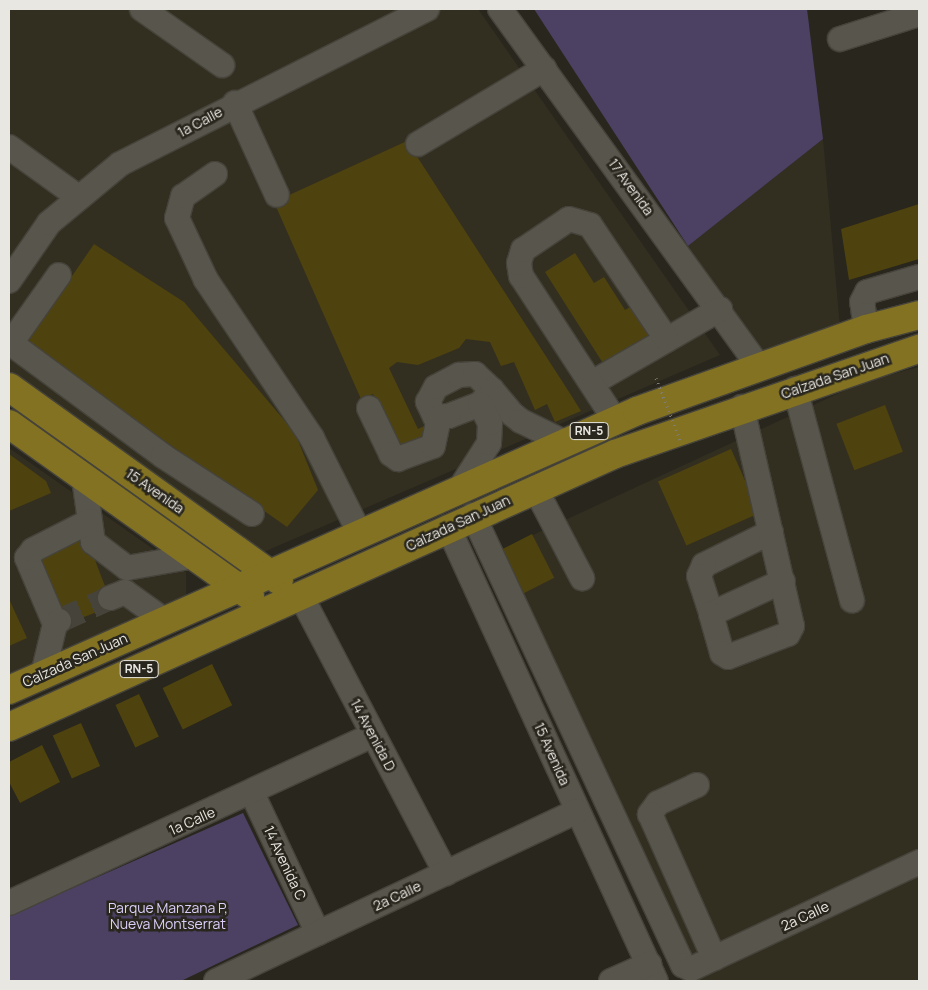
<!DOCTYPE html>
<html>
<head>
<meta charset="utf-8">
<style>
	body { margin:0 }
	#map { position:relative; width:928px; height:990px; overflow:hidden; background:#28261d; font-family:Manrope,sans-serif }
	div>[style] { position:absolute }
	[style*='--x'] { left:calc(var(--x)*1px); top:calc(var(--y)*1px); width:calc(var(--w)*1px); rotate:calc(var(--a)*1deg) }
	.built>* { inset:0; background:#332f20 }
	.green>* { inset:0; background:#4c4063 }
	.building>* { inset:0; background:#4e420e; transform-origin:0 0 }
	.minor-tunnel>* { height:24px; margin-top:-12px; transform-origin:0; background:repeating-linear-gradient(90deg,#45433a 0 24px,transparent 0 36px) }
	.roads { filter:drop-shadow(1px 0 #45433b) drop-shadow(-1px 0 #45433b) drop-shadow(0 1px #45433b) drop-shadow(0 -1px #45433b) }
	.minor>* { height:24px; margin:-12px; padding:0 12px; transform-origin:12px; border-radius:12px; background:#58554c }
	.major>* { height:28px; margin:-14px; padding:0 14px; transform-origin:14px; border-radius:14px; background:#837221 }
	.path-bridge>* { height:3px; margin-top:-1.5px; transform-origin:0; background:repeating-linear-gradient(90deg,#7f7d75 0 1px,transparent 0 5px) }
	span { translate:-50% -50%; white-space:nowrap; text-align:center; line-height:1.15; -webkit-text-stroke:5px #28261d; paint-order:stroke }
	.shield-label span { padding:1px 4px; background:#28261d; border:1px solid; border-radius:4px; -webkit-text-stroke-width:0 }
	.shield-label { font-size:12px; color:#e9e7e1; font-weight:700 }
	.street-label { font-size:14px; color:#e9e7e1 }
	.park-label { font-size:14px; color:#dccffa }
	.frame { position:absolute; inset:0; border:10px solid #e9e7e1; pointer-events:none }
</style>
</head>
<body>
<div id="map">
	<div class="built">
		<i style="clip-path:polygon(9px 9px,478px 9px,720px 355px,259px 554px,9px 371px)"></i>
		<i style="clip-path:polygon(823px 139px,840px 327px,762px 353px,688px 246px)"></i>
		<i style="clip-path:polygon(919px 367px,919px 981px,692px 981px,698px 978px,494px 553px,863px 382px)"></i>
		<i style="clip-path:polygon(9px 448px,186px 572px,186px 597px,9px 676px)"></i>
	</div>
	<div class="green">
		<i style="clip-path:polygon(534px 9px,807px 9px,823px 139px,688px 246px)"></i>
		<i style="clip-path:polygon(243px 813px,298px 925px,181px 981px,9px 981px,9px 916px)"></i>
	</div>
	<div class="building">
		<i style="clip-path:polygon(407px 141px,571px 395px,581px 411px,555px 422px,547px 404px,535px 410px,514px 362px,501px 366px,490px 342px,466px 339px,459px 348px,418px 365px,397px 362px,389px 368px,418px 429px,429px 424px,435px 436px,398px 449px,373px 394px,361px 399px,274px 202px)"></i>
		<i style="clip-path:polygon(919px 204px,919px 259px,849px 280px,841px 229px)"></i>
		<i style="clip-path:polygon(94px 244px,184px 302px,295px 433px,318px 490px,287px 527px,26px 343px)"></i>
		<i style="clip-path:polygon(575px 253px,594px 283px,604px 277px,625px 310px,633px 305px,653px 337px,606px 368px,545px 272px)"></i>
		<i style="left:885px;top:405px;width:50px;height:52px;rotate:69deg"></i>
		<i style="left:731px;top:449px;width:70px;height:80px;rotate:66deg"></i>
		<i style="clip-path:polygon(9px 454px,46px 481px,51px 493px,9px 511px)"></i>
		<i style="left:85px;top:534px;width:77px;height:60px;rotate:69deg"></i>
		<i style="left:532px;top:534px;width:49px;height:42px;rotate:63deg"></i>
		<i style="clip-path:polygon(9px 599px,27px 638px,9px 646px)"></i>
		<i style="left:212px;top:664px;width:46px;height:55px;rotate:64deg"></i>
		<i style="left:139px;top:694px;width:47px;height:26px;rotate:65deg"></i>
		<i style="left:81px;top:723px;width:47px;height:31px;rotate:66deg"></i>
		<i style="clip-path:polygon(42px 745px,60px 782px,20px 803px,9px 782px,9px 762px)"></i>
	</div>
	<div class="minor-tunnel">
		<i style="--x:59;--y:621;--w:56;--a:-24.3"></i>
	</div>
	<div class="roads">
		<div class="minor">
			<i style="--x:142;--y:9;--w:98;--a:35"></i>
			<i style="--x:500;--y:9;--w:442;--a:54.1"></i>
			<i style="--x:840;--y:39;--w:83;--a:-17.6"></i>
			<i style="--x:235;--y:103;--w:101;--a:65.5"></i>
			<i style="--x:418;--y:144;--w:147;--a:-30.8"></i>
			<i style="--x:9;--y:147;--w:84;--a:35.8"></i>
			<i style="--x:215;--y:174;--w:39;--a:145"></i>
			<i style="--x:183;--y:196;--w:23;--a:105"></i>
			<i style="--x:177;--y:218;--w:68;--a:64.9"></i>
			<i style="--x:206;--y:280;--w:190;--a:56.1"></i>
			<i style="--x:312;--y:438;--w:105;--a:63.4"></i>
			<i style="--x:9;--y:281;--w:70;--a:-55.4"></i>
			<i style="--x:49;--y:223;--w:92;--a:-39.7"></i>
			<i style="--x:120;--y:164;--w:344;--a:-26.8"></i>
			<i style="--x:866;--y:329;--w:27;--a:-98"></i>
			<i style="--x:862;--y:302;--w:11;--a:-63"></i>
			<i style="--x:867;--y:292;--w:54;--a:-16.1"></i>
			<i style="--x:9;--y:342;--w:192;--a:36.5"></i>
			<i style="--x:163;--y:456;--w:106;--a:33.1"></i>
			<i style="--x:11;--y:343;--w:83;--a:-54.8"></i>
			<i style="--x:592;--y:383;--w:148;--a:-30"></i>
			<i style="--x:795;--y:389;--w:219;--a:74.9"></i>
			<i style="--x:492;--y:390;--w:18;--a:131"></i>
			<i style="--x:480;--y:404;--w:33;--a:159"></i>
			<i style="--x:449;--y:416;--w:14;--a:176"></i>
			<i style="--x:435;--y:417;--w:17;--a:-115"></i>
			<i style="--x:428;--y:402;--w:17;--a:-62"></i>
			<i style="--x:436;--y:387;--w:26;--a:-28"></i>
			<i style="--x:459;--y:375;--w:16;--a:-4"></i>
			<i style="--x:475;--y:374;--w:23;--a:43"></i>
			<i style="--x:492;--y:390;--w:31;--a:50"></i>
			<i style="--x:512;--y:414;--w:11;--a:38"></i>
			<i style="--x:521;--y:421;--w:48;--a:26"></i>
			<i style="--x:369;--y:408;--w:51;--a:64.4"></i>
			<i style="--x:391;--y:454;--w:9;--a:36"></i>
			<i style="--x:398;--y:459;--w:37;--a:-20"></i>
			<i style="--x:433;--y:446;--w:29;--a:-78"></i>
			<i style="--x:615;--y:420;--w:172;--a:-123.1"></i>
			<i style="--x:521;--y:276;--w:13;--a:-99"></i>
			<i style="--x:519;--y:263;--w:14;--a:-73"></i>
			<i style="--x:523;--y:250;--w:55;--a:-34"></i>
			<i style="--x:569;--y:219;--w:22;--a:16"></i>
			<i style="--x:590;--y:225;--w:138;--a:56.2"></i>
			<i style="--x:84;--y:478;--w:65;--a:82"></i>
			<i style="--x:93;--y:542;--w:43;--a:37.4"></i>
			<i style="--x:127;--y:568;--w:69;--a:-10"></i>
			<i style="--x:461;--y:487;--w:52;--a:-57.5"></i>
			<i style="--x:489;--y:443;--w:20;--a:-87"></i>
			<i style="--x:490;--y:423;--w:21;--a:-118"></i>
			<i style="--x:535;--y:488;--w:102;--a:62.4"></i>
			<i style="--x:473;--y:515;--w:497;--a:65"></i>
			<i style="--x:683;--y:965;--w:9;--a:27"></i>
			<i style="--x:691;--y:969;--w:252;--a:-25.1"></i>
			<i style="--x:448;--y:527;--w:499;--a:65.4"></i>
			<i style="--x:771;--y:532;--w:75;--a:153.8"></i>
			<i style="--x:704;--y:565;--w:12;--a:114"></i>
			<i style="--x:699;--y:576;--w:40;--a:72"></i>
			<i style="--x:711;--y:614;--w:79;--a:-24.6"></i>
			<i style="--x:301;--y:596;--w:313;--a:62.4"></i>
			<i style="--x:110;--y:598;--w:16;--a:-22"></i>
			<i style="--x:125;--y:592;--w:48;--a:35.7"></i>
			<i style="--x:711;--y:614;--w:41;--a:74.2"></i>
			<i style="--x:722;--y:653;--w:7;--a:34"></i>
			<i style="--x:728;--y:657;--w:64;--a:-21"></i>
			<i style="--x:788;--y:634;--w:9;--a:-63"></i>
			<i style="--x:792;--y:626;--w:225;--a:-102.9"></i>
			<i style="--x:55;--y:624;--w:72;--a:-113"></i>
			<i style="--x:27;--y:558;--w:10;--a:-53"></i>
			<i style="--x:33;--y:550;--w:64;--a:-27"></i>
			<i style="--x:43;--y:674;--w:51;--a:-76.5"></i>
			<i style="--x:55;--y:624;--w:5;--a:-37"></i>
			<i style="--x:697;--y:785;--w:43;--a:155.2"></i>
			<i style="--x:658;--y:803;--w:14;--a:126"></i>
			<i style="--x:650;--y:814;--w:158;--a:66"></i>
			<i style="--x:252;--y:793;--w:155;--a:64.8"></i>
			<i style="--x:9;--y:903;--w:401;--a:-24.8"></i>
			<i style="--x:216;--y:981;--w:399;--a:-25.2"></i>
			<i style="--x:611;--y:981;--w:42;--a:-24.1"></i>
		</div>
		<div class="major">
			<i style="--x:9;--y:387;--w:332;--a:35.6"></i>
			<i style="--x:9;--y:424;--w:296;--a:35.5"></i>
			<i style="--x:9;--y:690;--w:687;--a:-23.95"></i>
			<i style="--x:637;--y:411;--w:243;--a:-19.7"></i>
			<i style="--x:866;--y:329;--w:55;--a:-14.8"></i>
			<i style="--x:9;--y:727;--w:665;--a:-24.25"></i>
			<i style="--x:615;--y:454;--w:322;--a:-19.1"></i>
		</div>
	</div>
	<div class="path-bridge">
		<i style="--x:656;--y:378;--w:69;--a:68.7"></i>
	</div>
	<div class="shield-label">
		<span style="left:589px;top:431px">RN-5</span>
		<span style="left:139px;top:669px">RN-5</span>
	</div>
	<div class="street-label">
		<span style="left:200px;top:122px;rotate:-28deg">1a Calle</span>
		<span style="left:631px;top:187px;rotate:54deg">17 Avenida</span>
		<span style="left:835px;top:376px;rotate:-19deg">Calzada San Juan</span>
		<span style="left:155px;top:491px;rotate:35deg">15 Avenida</span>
		<span style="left:458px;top:523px;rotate:-25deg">Calzada San Juan</span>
		<span style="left:75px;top:660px;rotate:-24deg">Calzada San Juan</span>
		<span style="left:373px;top:735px;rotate:62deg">14 Avenida D</span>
		<span style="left:552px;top:754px;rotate:66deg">15 Avenida</span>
		<span style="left:192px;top:821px;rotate:-24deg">1a Calle</span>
		<span style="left:285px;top:863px;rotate:65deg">14 Avenida C</span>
		<span style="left:397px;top:896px;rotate:-25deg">2a Calle</span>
		<span style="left:805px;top:916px;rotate:-25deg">2a Calle</span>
	</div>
	<div class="park-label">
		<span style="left:168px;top:916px">Parque Manzana P,<br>Nueva Montserrat</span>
	</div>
	<div class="frame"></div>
</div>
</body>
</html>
